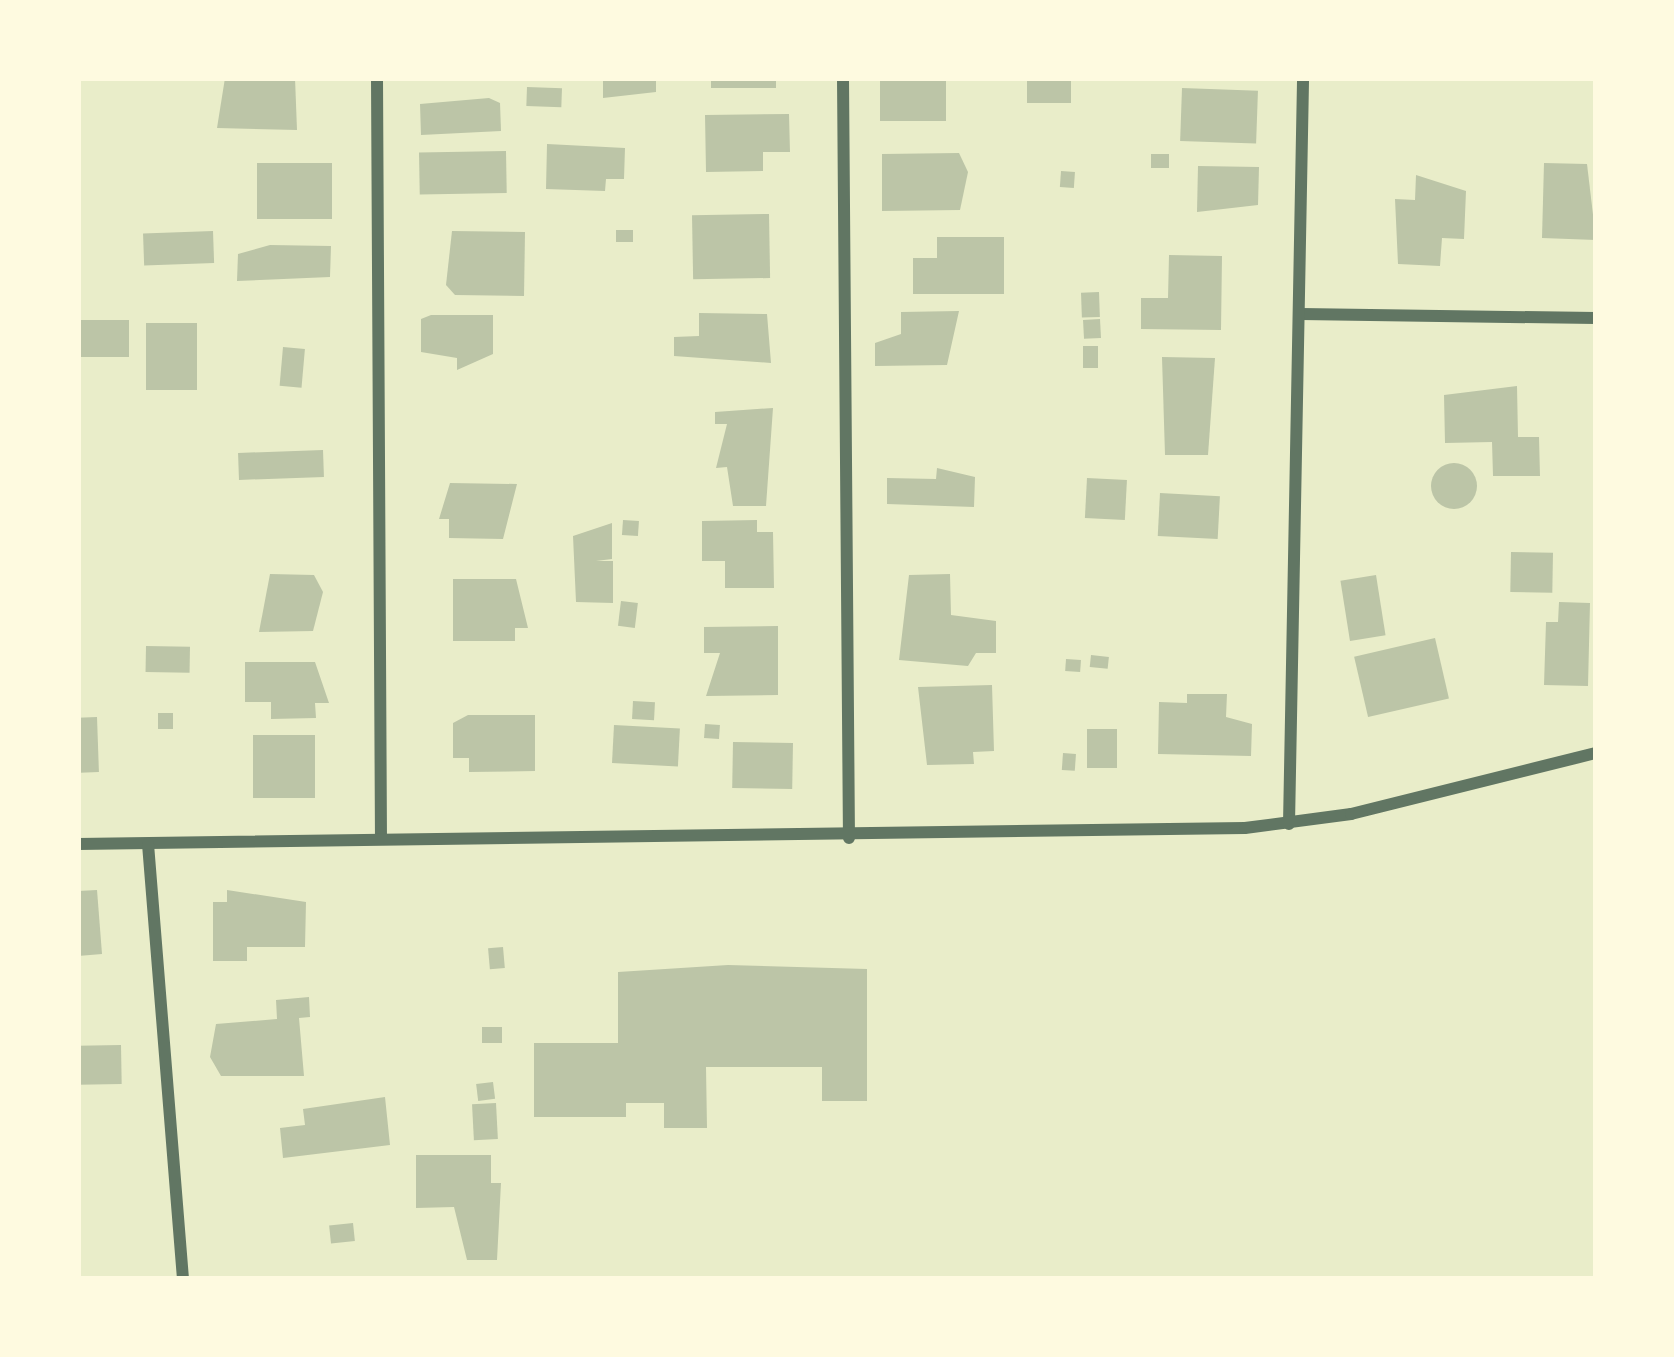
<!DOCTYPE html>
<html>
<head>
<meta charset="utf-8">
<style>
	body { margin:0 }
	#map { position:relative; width:1674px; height:1357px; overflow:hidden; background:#e9edc9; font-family:Figtree,sans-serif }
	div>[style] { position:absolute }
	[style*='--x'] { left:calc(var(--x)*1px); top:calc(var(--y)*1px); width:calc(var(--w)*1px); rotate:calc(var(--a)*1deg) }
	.building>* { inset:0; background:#bcc5a7; transform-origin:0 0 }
	.round { border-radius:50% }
	.minor>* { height:12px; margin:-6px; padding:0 6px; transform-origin:6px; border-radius:6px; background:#617663 }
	span { translate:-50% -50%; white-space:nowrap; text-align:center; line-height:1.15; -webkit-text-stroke:12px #fefae0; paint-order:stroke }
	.frame { position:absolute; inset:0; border:81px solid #fefae0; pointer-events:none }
</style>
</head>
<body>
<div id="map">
	<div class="building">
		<i style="clip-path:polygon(225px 78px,295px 78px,297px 130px,217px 128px)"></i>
		<i style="clip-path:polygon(603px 78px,656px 78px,656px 92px,603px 98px)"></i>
		<i style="left:711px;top:78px;width:65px;height:10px"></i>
		<i style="left:880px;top:78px;width:66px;height:43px"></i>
		<i style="left:1027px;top:78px;width:44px;height:25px"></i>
		<i style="left:527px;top:87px;width:35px;height:19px;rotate:2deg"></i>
		<i style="left:1182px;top:88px;width:76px;height:53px;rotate:2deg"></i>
		<i style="clip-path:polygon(489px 98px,500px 103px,501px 131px,421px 135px,420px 104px)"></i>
		<i style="clip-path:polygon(789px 114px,790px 152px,763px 152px,763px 171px,706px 172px,705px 115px)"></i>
		<i style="clip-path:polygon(547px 144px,625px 148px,624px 179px,606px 179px,605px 191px,546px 189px)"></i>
		<i style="left:506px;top:151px;width:42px;height:87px;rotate:89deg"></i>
		<i style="clip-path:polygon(959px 153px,968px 172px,960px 210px,882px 211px,882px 154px)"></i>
		<i style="left:1151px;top:154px;width:18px;height:14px"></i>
		<i style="left:257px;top:163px;width:75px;height:56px"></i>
		<i style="clip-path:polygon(1544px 163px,1587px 164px,1596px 240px,1542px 238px)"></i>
		<i style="clip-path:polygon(1198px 166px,1259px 167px,1258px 205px,1197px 212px)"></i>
		<i style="left:1061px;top:171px;width:14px;height:16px;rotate:4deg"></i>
		<i style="clip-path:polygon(1416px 175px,1466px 191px,1464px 239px,1442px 238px,1440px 266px,1398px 264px,1395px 199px,1415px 200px)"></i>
		<i style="left:769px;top:214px;width:64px;height:77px;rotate:89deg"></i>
		<i style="left:616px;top:230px;width:17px;height:12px"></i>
		<i style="left:213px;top:231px;width:32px;height:70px;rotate:88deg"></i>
		<i style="clip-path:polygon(452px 231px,525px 232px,524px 296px,455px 295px,446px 285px)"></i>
		<i style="clip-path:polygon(937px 237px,1004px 237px,1004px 294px,913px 294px,913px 258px,937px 258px)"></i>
		<i style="clip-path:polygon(270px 245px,331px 246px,330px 277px,237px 281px,238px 254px)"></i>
		<i style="clip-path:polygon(1169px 255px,1222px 256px,1221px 330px,1141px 329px,1141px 298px,1168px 298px)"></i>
		<i style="left:1099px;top:292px;width:25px;height:18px;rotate:88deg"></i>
		<i style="clip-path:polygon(959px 311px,947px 365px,875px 366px,875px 343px,901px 334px,901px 312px)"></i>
		<i style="clip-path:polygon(699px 313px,767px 314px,771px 363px,674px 356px,674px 337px,699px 336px)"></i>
		<i style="clip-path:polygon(431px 315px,493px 315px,493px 354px,457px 370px,457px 358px,421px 352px,421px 319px)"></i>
		<i style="left:1100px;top:319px;width:19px;height:17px;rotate:87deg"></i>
		<i style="left:78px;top:320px;width:51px;height:37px"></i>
		<i style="left:197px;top:323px;width:67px;height:51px;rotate:90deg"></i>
		<i style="left:1083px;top:346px;width:15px;height:22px"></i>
		<i style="left:283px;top:347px;width:22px;height:39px;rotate:5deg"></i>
		<i style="clip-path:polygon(1162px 357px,1215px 358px,1208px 455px,1165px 455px)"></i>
		<i style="clip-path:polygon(1517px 386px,1518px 437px,1539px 437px,1540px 476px,1493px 476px,1492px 442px,1445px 443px,1444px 395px)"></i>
		<i style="clip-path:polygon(773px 408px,766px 506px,733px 506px,727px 467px,716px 468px,727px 424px,715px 424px,715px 412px)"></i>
		<i style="left:323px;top:450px;width:27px;height:85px;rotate:88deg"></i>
		<i class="round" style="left:1431px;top:463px;width:46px;height:46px"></i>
		<i style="clip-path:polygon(937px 468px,975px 477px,974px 507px,887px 504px,887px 478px,936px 479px)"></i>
		<i style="left:1087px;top:478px;width:40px;height:40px;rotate:3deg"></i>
		<i style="clip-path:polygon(450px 483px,517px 484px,503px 539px,449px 538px,449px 519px,439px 519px)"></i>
		<i style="left:1160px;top:493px;width:60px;height:43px;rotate:3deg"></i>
		<i style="left:623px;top:520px;width:16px;height:15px;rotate:4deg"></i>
		<i style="clip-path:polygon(757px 520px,757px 532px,773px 532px,774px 588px,725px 588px,725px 561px,702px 561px,702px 521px)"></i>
		<i style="clip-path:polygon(612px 523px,612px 559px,596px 561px,613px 561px,613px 603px,576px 602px,573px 536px)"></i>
		<i style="left:1511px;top:552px;width:42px;height:40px;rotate:1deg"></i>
		<i style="clip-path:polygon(270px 574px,314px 575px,323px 592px,313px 631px,259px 632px)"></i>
		<i style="clip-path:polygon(950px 574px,951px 615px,996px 621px,996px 653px,976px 653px,968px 666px,899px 660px,909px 575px)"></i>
		<i style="left:1376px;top:575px;width:61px;height:36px;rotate:81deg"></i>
		<i style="clip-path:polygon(453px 579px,516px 579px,528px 628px,515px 628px,515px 641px,453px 641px)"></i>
		<i style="left:621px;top:601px;width:17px;height:25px;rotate:7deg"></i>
		<i style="clip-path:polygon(1559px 602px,1590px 603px,1588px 686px,1544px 685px,1546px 622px,1558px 622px)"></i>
		<i style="clip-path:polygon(778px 626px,778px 695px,706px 696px,720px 653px,704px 653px,704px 627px)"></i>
		<i style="left:1435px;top:638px;width:62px;height:83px;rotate:77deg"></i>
		<i style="left:146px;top:646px;width:44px;height:26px;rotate:1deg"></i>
		<i style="left:1091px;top:655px;width:18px;height:12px;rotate:6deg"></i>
		<i style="left:1066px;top:659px;width:15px;height:12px;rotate:4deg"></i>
		<i style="clip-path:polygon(245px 662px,315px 662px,329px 703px,315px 703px,316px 718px,271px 719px,271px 702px,245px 702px)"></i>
		<i style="clip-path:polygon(992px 685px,994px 751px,973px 752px,974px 764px,927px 765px,918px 687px)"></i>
		<i style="clip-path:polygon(1187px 694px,1227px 694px,1226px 717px,1252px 724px,1251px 756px,1158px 754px,1159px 702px,1187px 703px)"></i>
		<i style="left:633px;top:701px;width:22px;height:18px;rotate:3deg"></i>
		<i style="left:158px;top:713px;width:15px;height:16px"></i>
		<i style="clip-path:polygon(468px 715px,535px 715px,535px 771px,469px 772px,469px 758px,453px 758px,453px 723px)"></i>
		<i style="left:97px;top:717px;width:55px;height:19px;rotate:88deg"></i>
		<i style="left:705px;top:724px;width:15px;height:14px;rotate:4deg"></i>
		<i style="left:614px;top:725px;width:66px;height:38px;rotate:3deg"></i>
		<i style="left:1087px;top:729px;width:30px;height:39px"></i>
		<i style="left:253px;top:735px;width:62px;height:63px"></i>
		<i style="left:733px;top:742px;width:60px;height:46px;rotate:1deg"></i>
		<i style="left:1063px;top:753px;width:13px;height:17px;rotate:4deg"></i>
		<i style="clip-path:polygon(97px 890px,102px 954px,78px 956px,78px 891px)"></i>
		<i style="clip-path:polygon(227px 890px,306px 902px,305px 947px,247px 947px,247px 961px,213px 961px,213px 902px,227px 902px)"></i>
		<i style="left:503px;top:947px;width:21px;height:15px;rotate:85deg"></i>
		<i style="clip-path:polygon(728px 965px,867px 969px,867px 1101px,822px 1101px,822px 1067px,706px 1067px,707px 1128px,664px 1128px,664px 1103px,626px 1103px,626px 1117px,534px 1117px,534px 1043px,618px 1043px,618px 972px)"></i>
		<i style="clip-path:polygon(309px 997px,310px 1017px,299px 1018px,304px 1076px,221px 1076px,210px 1057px,216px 1024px,277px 1019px,276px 1000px)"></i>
		<i style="left:482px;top:1027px;width:20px;height:16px"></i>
		<i style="left:121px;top:1045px;width:39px;height:43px;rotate:89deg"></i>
		<i style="left:493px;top:1082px;width:17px;height:17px;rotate:83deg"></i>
		<i style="clip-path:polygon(385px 1097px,390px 1145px,283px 1158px,280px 1128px,305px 1125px,303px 1109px)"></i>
		<i style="left:496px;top:1103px;width:36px;height:24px;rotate:87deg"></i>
		<i style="clip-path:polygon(416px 1155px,491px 1155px,491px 1183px,501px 1183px,497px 1260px,467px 1260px,454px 1207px,416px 1208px)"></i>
		<i style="left:353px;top:1223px;width:18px;height:24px;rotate:84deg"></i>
	</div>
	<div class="minor">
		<i style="--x:377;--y:78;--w:760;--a:89.7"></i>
		<i style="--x:843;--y:78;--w:760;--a:89.55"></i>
		<i style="--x:1301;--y:314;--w:295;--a:0.8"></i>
		<i style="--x:1289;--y:824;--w:746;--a:-88.92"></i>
		<i style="--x:78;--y:844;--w:1167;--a:-0.79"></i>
		<i style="--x:1245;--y:828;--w:107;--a:-7.5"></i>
		<i style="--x:1351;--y:814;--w:252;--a:-14"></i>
		<i style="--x:148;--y:844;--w:436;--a:85.4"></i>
	</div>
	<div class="frame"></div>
</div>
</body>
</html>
